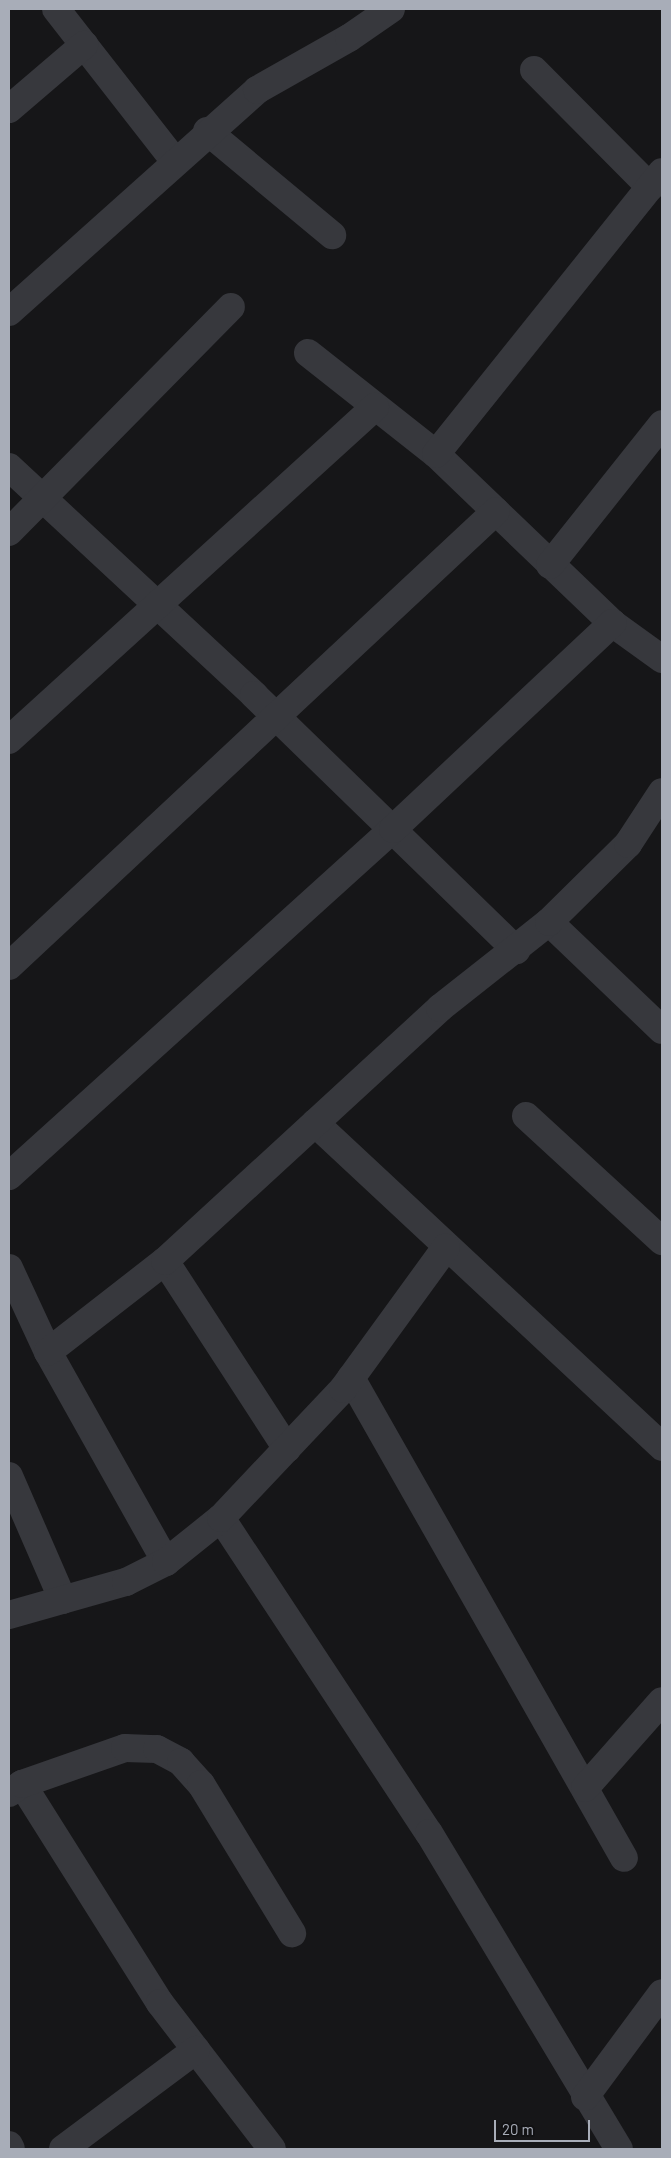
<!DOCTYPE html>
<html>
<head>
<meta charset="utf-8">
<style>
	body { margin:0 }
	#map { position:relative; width:671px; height:2158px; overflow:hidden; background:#161618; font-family:Barlow,sans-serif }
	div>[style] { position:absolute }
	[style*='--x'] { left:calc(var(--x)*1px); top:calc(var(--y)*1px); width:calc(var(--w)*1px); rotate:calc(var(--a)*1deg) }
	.minor>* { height:28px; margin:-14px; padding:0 14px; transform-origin:14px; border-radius:14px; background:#37383d }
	span { translate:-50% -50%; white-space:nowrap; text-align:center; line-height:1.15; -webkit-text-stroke:4px #111113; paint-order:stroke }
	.frame { position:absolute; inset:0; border:10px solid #a8adb8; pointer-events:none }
	.scale { position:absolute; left:494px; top:2120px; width:96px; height:22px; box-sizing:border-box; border:2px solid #a8adb8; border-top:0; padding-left:6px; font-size:15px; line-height:18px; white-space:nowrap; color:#a8adb8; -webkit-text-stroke:4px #111113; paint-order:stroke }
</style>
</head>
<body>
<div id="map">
	<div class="minor">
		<i style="--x:56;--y:9;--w:192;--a:52"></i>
		<i style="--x:534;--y:70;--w:165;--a:45.2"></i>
		<i style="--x:9;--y:109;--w:99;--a:-40.5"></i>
		<i style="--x:207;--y:131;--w:163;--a:39.8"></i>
		<i style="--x:9;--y:312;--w:333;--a:-41.8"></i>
		<i style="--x:257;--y:90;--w:106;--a:-29.5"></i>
		<i style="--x:349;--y:38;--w:51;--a:-34.6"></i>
		<i style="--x:308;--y:353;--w:163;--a:38.3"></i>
		<i style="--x:436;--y:454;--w:244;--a:43.8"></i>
		<i style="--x:612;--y:623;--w:62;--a:35.8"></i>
		<i style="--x:436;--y:454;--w:361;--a:-51.3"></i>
		<i style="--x:9;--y:467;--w:335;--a:42.9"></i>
		<i style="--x:254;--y:695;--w:366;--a:44.2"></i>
		<i style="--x:9;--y:532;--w:316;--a:-45.4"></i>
		<i style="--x:550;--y:565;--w:180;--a:-51.5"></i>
		<i style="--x:9;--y:740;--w:495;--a:-42.3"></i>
		<i style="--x:549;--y:922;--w:156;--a:43.7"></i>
		<i style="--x:9;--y:966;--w:666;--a:-43.05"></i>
		<i style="--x:526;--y:1116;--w:185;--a:42.6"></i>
		<i style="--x:315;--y:1123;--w:475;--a:43"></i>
		<i style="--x:9;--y:1176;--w:518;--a:-42.1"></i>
		<i style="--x:393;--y:829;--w:301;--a:-43.2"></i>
		<i style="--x:165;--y:1261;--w:224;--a:57"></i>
		<i style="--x:9;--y:1268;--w:93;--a:65.1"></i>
		<i style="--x:48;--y:1352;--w:241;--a:60.7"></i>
		<i style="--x:48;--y:1352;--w:148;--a:-37.9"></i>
		<i style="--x:165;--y:1261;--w:374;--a:-42.6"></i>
		<i style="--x:440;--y:1008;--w:139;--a:-38.3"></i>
		<i style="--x:549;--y:922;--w:111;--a:-44.6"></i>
		<i style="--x:628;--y:844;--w:62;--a:-56.8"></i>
		<i style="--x:351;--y:1378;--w:552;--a:60.37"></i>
		<i style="--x:9;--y:1476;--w:135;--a:66.5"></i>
		<i style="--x:221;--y:1518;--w:377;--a:56.6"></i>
		<i style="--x:429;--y:1833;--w:369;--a:59"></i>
		<i style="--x:9;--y:1615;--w:122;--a:-15.8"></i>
		<i style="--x:126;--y:1582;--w:45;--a:-26.6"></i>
		<i style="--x:166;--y:1562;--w:70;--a:-38.7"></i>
		<i style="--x:221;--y:1518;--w:178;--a:-46.6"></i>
		<i style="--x:343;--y:1389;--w:175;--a:-54"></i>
		<i style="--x:22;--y:1784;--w:259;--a:57.8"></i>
		<i style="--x:160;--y:2003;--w:184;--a:52.5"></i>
		<i style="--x:585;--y:1788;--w:116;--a:-48.5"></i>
		<i style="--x:9;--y:1793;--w:16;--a:-35"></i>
		<i style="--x:22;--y:1784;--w:109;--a:-19.3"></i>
		<i style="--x:125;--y:1748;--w:32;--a:2"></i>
		<i style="--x:157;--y:1749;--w:27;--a:28"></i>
		<i style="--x:181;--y:1762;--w:30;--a:48"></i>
		<i style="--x:201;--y:1784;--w:175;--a:58.6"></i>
		<i style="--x:585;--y:2097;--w:129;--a:-53.5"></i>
		<i style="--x:9;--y:2145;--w:4;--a:63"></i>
		<i style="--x:63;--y:2149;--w:166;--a:-36.7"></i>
	</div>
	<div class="frame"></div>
	<div class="scale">20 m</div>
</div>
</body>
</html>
